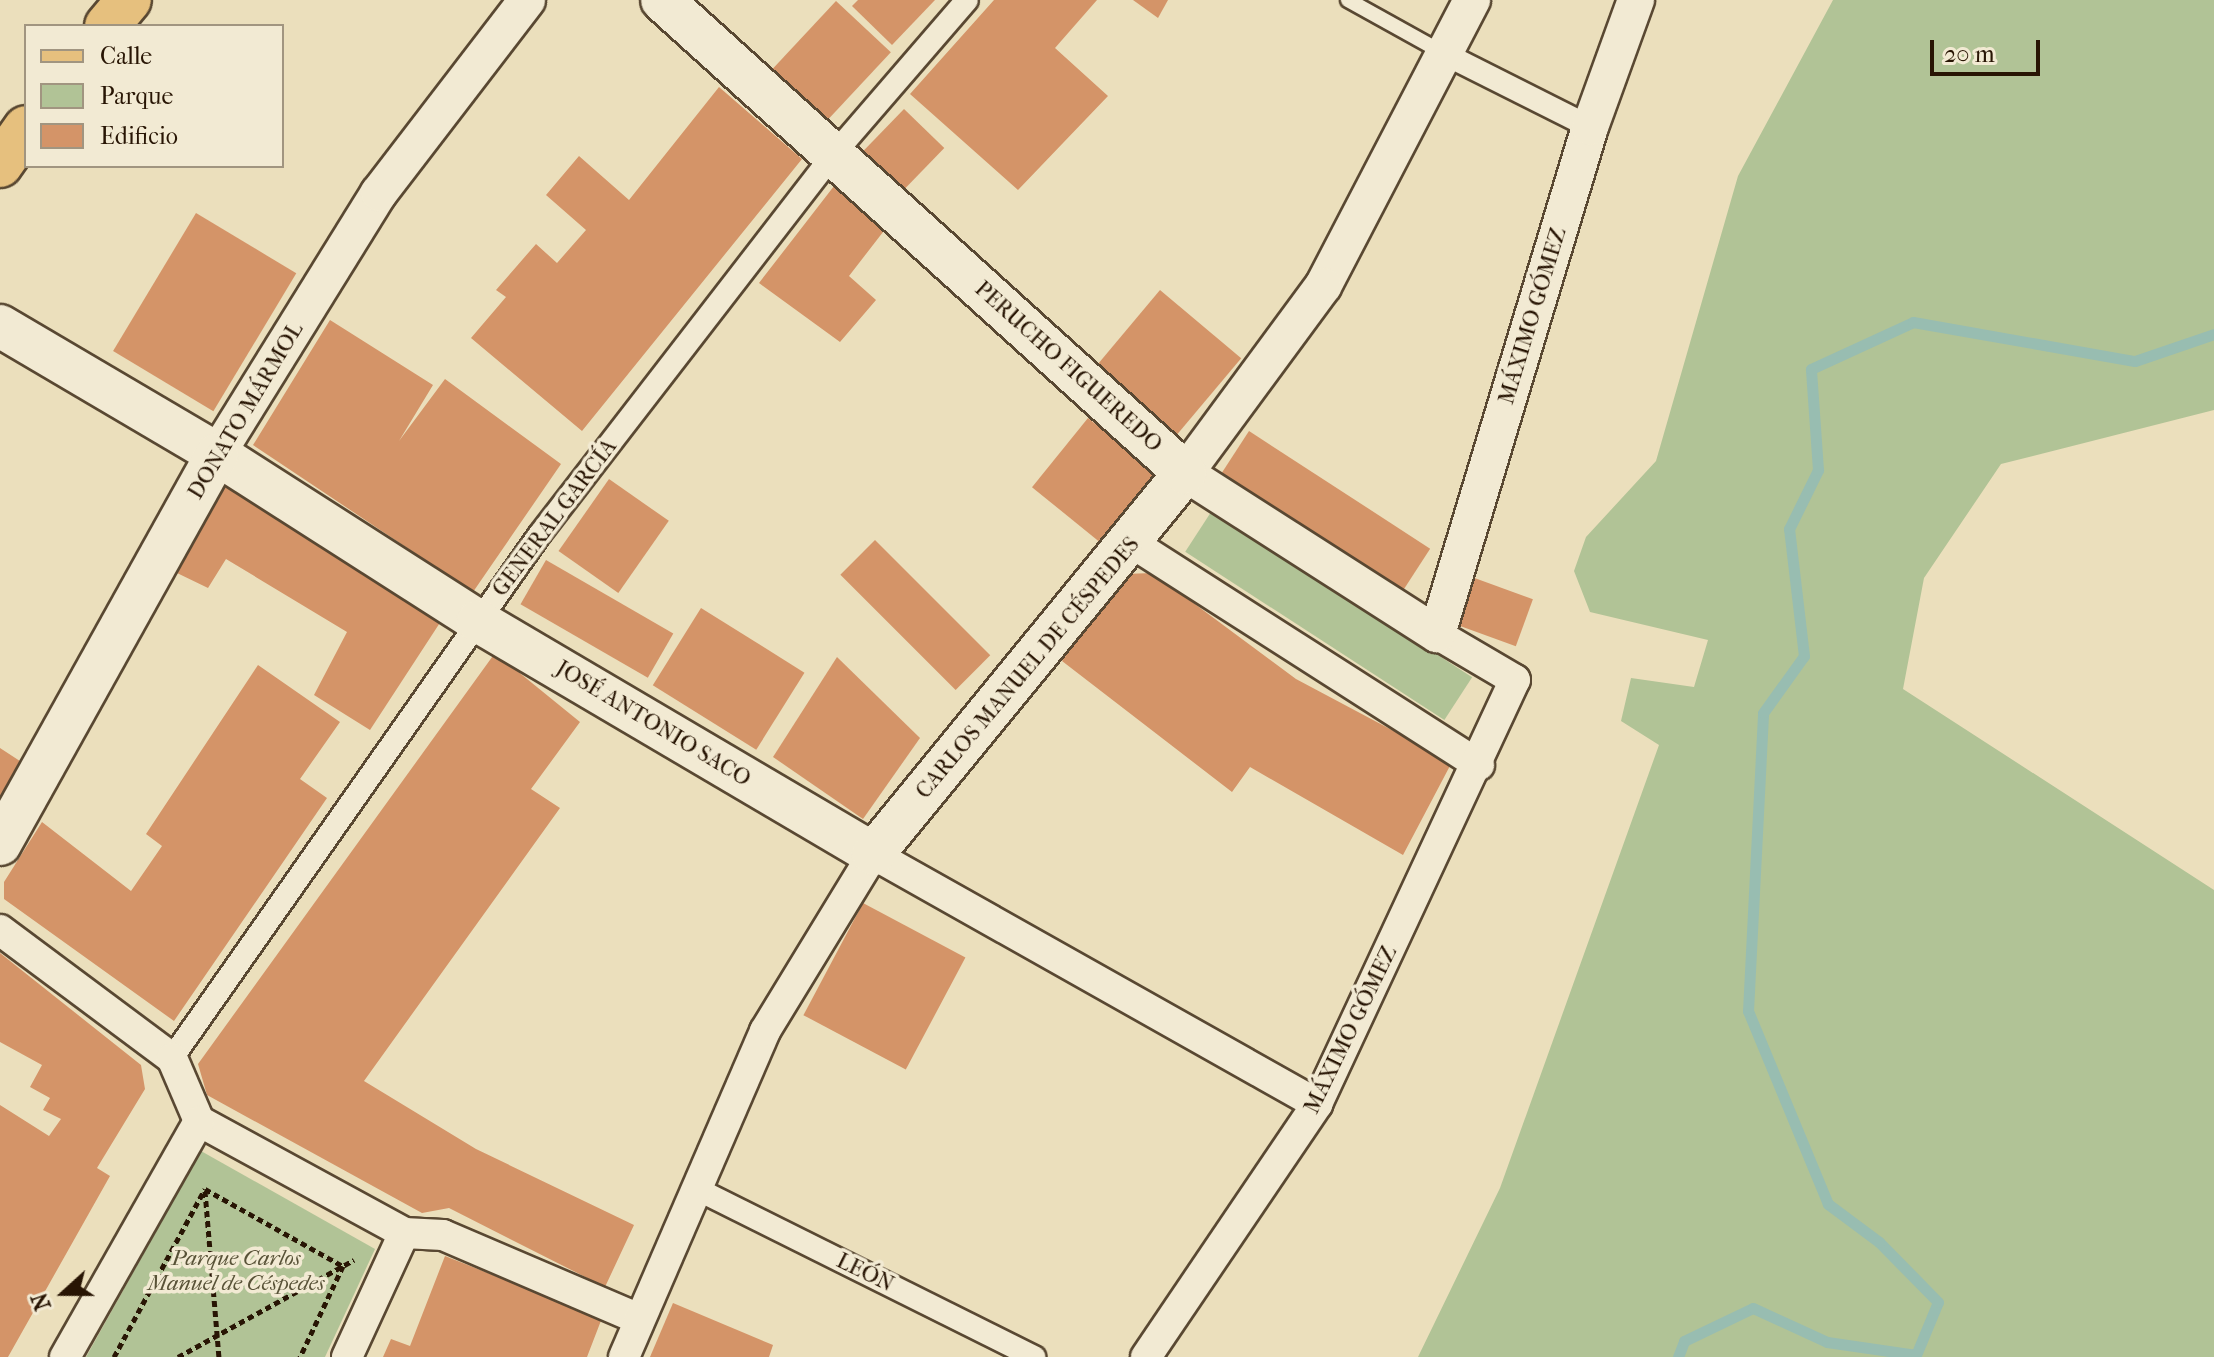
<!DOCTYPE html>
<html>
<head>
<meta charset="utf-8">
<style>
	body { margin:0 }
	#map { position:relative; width:2214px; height:1357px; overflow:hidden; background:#ebdfbc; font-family:"IM FELL French Canon",serif }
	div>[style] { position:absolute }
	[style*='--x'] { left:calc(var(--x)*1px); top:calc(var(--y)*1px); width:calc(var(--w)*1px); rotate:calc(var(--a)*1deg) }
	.green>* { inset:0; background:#b1c396; transform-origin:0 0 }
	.stream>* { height:11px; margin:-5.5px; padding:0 5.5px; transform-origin:5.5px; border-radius:5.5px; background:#98bdb1 }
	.building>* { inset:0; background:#d49468; transform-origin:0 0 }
	.path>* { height:5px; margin-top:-2.5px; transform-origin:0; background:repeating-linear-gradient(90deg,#281504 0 6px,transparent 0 10px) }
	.roads { filter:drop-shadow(2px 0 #594832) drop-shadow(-2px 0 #594832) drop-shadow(0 2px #594832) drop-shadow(0 -2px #594832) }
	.service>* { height:14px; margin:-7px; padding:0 7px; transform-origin:7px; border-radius:7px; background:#f2ead3 }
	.pedestrian>* { height:22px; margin:-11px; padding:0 11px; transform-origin:11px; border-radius:11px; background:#f2ead3 }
	.minor>* { height:30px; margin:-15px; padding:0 15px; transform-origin:15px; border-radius:15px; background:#f2ead3 }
	.tertiary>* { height:36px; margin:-18px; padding:0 18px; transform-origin:18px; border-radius:18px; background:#f2ead3 }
	.secondary>* { height:42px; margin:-21px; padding:0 21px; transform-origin:21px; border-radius:21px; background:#f2ead3 }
	.primary>* { height:44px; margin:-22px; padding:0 22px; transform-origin:22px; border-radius:22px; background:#e6c07e }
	span { translate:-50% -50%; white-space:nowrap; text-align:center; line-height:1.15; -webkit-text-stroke:7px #f2ead3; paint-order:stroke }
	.street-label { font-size:22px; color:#281504 }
	.park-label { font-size:22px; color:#585237; font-style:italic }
	.legend { position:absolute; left:24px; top:24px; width:260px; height:144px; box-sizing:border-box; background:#f2ead3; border:2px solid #a19580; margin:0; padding:10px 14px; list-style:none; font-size:24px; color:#281504 }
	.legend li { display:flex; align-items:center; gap:16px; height:40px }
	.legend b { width:40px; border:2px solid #a19580 }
	.north { position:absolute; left:24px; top:1253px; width:80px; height:80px; -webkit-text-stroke:6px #f2ead3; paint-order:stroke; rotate:249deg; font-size:22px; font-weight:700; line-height:32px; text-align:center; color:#281504 }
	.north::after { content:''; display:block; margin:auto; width:28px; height:36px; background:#281504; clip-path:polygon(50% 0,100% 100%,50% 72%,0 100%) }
	.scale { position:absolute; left:1930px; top:40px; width:110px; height:36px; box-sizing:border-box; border:4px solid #281504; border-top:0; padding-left:10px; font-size:24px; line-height:28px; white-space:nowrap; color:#281504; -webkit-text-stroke:6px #f2ead3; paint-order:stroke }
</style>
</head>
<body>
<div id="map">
	<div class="green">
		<i style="clip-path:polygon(1833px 0,2214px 0,2214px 410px,2001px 464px,1924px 578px,1903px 689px,2214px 890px,2214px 1357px,1418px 1357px,1500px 1188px,1659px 745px,1621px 721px,1631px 678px,1694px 687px,1708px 640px,1590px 612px,1574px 571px,1586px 537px,1656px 461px,1738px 176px)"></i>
		<i style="left:1213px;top:509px;width:309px;height:51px;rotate:33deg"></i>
		<i style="clip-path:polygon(201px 1151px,375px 1249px,325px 1357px,86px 1357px)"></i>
	</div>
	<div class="stream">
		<i style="--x:1678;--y:1357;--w:17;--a:-69"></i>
		<i style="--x:1684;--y:1341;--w:76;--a:-25.6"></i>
		<i style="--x:1753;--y:1308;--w:81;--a:24.7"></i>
		<i style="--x:1827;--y:1342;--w:90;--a:8.3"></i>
		<i style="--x:1916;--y:1355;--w:57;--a:-67.5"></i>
		<i style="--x:1938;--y:1302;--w:84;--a:-134.5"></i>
		<i style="--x:1879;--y:1242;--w:64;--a:-143.3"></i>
		<i style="--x:1828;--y:1204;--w:209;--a:-112.5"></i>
		<i style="--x:1748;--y:1011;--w:298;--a:-87.1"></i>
		<i style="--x:1763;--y:713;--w:70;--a:-54.3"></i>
		<i style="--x:1804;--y:656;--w:128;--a:-96.7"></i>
		<i style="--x:1789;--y:529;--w:66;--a:-63.8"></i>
		<i style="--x:1818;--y:470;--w:101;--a:-94"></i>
		<i style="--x:1811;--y:369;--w:112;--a:-24.7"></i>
		<i style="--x:1913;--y:322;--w:225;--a:10"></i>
		<i style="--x:2135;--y:361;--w:83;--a:-18.9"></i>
	</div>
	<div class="building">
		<i style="clip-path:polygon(858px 0,935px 0,892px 45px,852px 6px)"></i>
		<i style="clip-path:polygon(994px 0,1097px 0,1055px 48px,1108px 96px,1018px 190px,910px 94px)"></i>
		<i style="clip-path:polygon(1133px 0,1168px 0,1158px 18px)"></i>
		<i style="left:836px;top:1px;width:75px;height:103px;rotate:43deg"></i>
		<i style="clip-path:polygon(719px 87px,802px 159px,582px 431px,471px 338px,506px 297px,496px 290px,536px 244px,557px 263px,586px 230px,546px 195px,579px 156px,629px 200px)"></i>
		<i style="left:904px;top:109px;width:56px;height:62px;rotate:44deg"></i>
		<i style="clip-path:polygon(841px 177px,890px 223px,849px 276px,876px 300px,840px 342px,759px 283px)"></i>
		<i style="left:196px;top:213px;width:117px;height:161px;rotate:31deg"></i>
		<i style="left:1160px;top:290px;width:106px;height:104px;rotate:40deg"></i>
		<i style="clip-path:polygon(330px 320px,433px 385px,399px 441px,445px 379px,561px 464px,473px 592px,253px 445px)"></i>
		<i style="left:1088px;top:418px;width:89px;height:89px;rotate:39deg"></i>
		<i style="left:1249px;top:431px;width:216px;height:51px;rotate:33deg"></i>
		<i style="left:609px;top:479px;width:73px;height:88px;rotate:35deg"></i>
		<i style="clip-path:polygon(228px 481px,445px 615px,370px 730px,314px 695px,347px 632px,226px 559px,208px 588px,177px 573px)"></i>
		<i style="left:875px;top:540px;width:163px;height:49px;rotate:45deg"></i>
		<i style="left:546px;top:560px;width:147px;height:51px;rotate:30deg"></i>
		<i style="clip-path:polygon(1153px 573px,1296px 679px,1452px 762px,1403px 855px,1250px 767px,1232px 792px,1062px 661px,1124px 574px)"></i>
		<i style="left:1469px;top:576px;width:68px;height:50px;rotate:20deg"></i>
		<i style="left:701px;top:608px;width:122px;height:91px;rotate:32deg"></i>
		<i style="clip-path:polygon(495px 653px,580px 722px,531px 789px,560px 808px,364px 1081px,476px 1149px,634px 1225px,605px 1287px,449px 1208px,422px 1213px,207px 1095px,198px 1064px)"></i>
		<i style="clip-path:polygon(837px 657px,920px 738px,863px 819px,773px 757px)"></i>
		<i style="clip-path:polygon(258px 665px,340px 722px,300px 779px,327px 798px,174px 1021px,4px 899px,4px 882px,42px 822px,131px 891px,162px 846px,146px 834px)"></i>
		<i style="clip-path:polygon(0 748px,26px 765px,0 805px)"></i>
		<i style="left:863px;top:903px;width:116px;height:127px;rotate:28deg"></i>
		<i style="clip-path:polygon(0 953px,141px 1065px,145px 1089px,97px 1168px,110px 1176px,8px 1357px,0 1357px,0 1105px,49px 1136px,61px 1119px,43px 1110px,50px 1098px,30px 1087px,42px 1065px,0 1042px)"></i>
		<i style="clip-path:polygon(445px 1256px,602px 1318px,587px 1357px,383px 1357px,391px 1339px,410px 1346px)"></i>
		<i style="clip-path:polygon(673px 1303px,773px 1345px,769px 1357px,650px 1357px)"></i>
	</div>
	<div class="path">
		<i style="--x:205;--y:1191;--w:167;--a:85.2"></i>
		<i style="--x:114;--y:1357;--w:191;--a:-61.6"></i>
		<i style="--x:205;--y:1189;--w:158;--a:29.2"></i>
		<i style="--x:343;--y:1266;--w:101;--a:115.3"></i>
		<i style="--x:178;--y:1357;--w:201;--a:-28.9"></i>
	</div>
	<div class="roads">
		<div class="service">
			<i style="--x:1348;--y:0;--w:107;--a:29"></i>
		</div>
		<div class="pedestrian">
			<i style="--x:1445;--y:54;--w:162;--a:26.7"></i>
			<i style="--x:172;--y:1058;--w:640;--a:-54.92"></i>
			<i style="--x:540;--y:534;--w:480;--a:-52.3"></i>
			<i style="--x:834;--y:154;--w:203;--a:-49.2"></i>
			<i style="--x:697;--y:1189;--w:377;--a:26.5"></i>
		</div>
		<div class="minor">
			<i style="--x:1132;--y:543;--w:412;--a:32.6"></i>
			<i style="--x:0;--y:930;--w:214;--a:36.7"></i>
			<i style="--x:172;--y:1058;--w:69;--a:66.8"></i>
			<i style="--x:199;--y:1121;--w:234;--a:28.6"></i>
			<i style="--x:404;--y:1233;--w:39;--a:3"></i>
			<i style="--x:443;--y:1235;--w:213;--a:23.2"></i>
			<i style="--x:65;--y:1357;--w:271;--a:-60.4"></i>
			<i style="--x:347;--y:1357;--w:136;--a:-65.3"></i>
			<i style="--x:624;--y:1357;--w:355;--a:-66.6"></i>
			<i style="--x:765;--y:1031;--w:207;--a:-58.6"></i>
			<i style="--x:873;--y:854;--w:510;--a:29.38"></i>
			<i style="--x:1146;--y:1357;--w:305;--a:-55.9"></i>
			<i style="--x:1317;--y:1104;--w:468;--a:-65"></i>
			<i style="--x:1515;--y:680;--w:91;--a:-149.5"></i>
		</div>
		<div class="tertiary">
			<i style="--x:1472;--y:0;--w:322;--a:117.5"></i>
			<i style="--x:1323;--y:286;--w:232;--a:126.4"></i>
			<i style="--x:1185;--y:473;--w:299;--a:32.6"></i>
			<i style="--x:1437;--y:634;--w:530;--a:-73.21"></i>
			<i style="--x:1590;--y:127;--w:135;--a:-70.1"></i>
			<i style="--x:217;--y:454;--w:307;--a:-58.2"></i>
			<i style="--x:379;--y:193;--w:243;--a:-52.5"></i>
		</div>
		<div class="secondary">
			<i style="--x:0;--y:326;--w:252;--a:30.5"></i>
			<i style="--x:217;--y:454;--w:310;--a:32.6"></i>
			<i style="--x:478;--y:621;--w:459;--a:30.5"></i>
			<i style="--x:873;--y:854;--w:492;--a:-50.7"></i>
			<i style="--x:1185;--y:473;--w:705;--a:-137.87"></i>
			<i style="--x:0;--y:844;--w:446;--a:-60.9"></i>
		</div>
		<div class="primary">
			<i style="--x:107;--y:26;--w:34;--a:-50"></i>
			<i style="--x:0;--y:165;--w:45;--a:-54.9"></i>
		</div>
	</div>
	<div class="street-label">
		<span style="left:1533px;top:316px;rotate:-73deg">MÁXIMO GÓMEZ</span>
		<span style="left:1068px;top:367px;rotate:42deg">PERUCHO FIGUEREDO</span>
		<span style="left:246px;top:411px;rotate:-59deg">DONATO MÁRMOL</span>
		<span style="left:555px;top:518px;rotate:-53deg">GENERAL GARCÍA</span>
		<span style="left:1028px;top:668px;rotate:-50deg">CARLOS MANUEL DE CÉSPEDES</span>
		<span style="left:653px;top:724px;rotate:31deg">JOSÉ ANTONIO SACO</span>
		<span style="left:1351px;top:1030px;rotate:-64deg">MÁXIMO GÓMEZ</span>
		<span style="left:865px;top:1273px;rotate:26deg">LEÓN</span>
	</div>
	<div class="park-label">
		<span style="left:236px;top:1271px">Parque Carlos<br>Manuel de Céspedes</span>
	</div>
	<ul class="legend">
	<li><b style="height:10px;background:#e6c07e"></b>Calle</li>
	<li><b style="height:22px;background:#b1c396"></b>Parque</li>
	<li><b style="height:22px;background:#d49468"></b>Edificio</li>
	</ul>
	<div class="north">N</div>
	<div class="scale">20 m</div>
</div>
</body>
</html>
